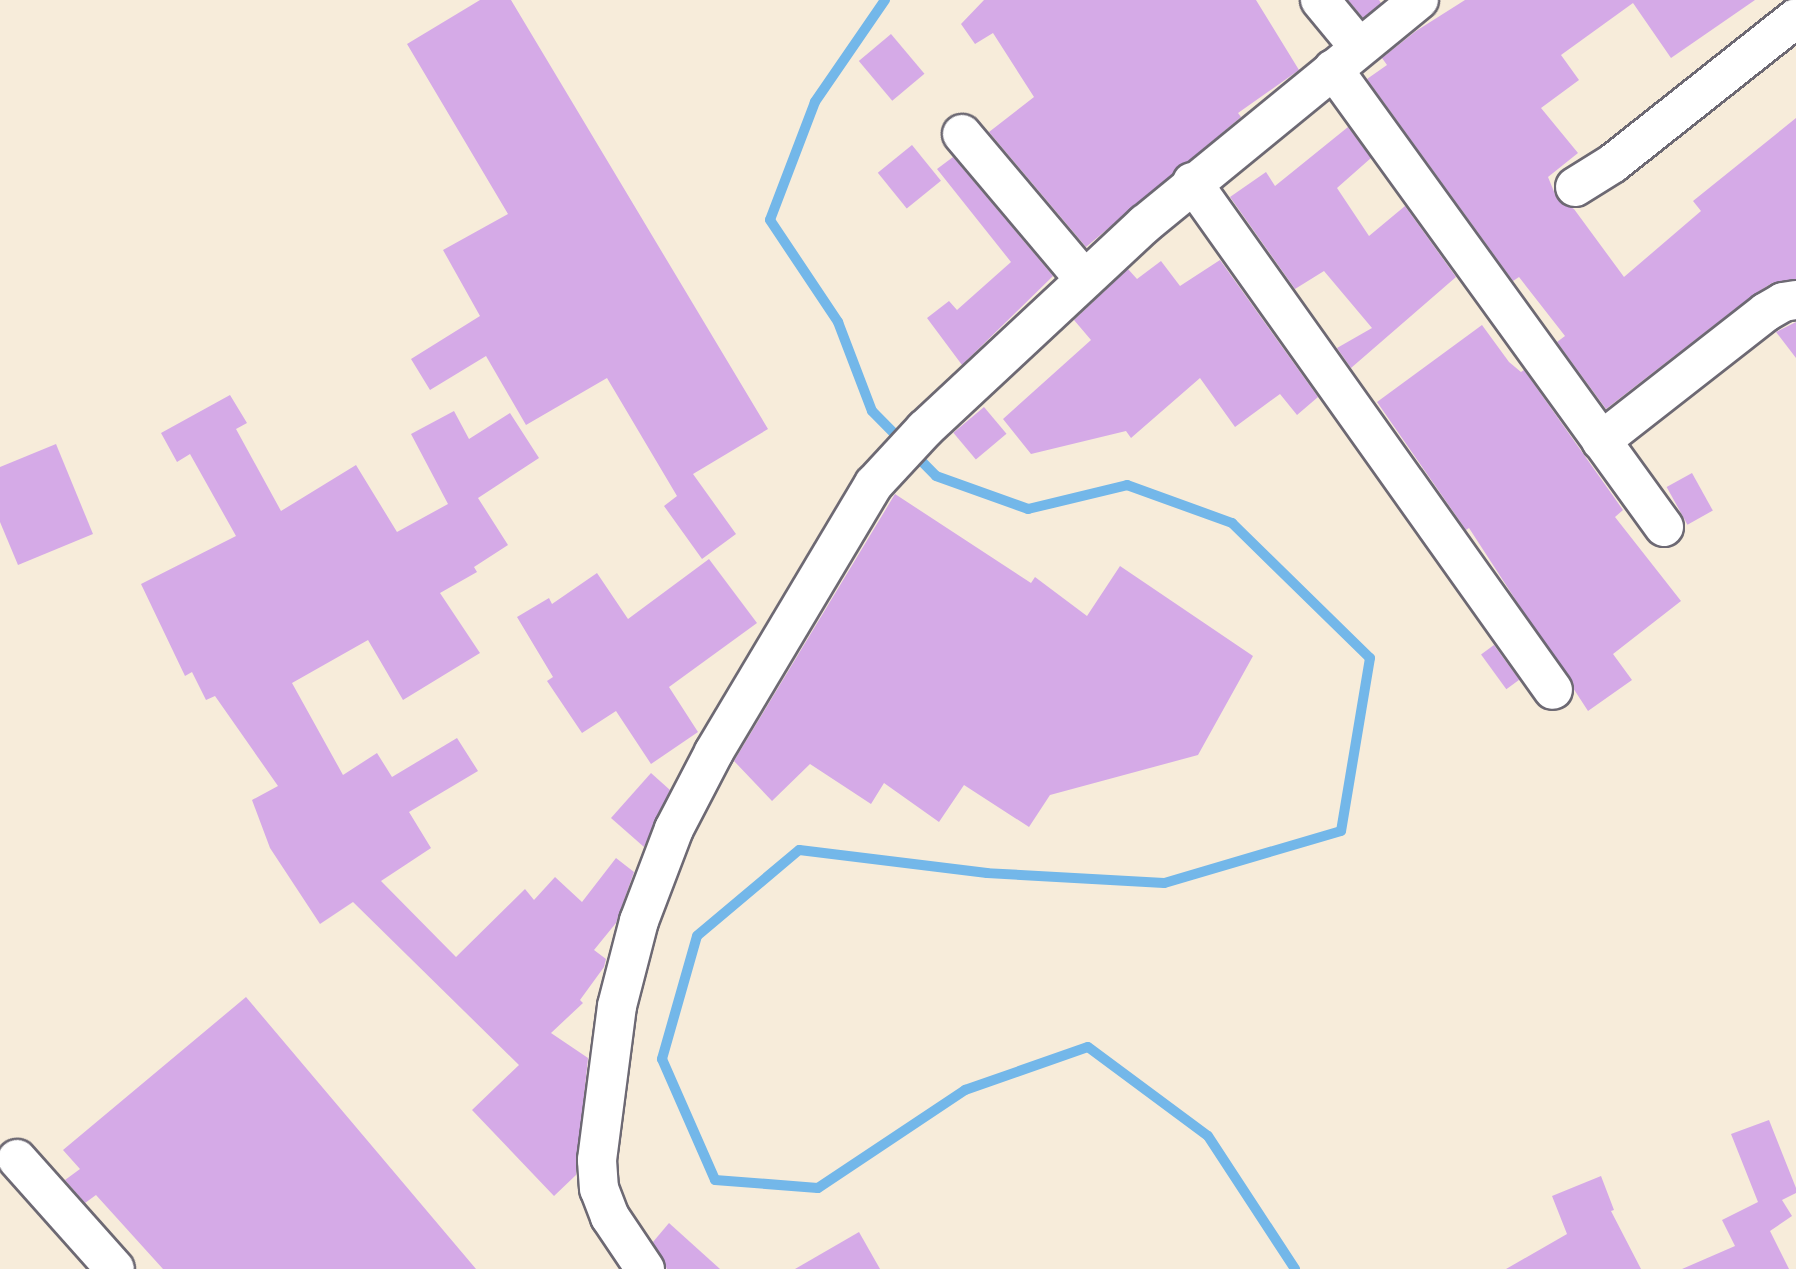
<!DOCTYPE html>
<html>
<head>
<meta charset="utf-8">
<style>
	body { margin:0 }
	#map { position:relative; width:1796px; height:1269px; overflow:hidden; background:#f7ecda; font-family:"Balsamiq Sans",sans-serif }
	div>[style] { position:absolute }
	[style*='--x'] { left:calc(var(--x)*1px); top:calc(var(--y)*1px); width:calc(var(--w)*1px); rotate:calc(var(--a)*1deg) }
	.stream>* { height:10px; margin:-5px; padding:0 5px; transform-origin:5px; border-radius:5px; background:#73b7e9 }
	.building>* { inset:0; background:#d5aae7; transform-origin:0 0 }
	.roads { filter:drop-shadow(2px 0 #6d6973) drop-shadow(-2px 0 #6d6973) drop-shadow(0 2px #6d6973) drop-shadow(0 -2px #6d6973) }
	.minor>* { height:38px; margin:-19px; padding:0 19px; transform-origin:19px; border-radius:19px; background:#fff }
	span { translate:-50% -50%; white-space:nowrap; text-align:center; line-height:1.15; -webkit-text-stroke:5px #fdfcf7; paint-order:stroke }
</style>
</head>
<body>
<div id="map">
	<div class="stream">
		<i style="--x:885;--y:0;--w:124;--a:124.5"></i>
		<i style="--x:815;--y:102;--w:126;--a:110.9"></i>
		<i style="--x:770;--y:220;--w:123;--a:56.3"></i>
		<i style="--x:838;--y:322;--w:95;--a:69.1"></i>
		<i style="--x:872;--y:411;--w:91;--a:45.4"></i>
		<i style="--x:936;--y:476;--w:98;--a:19.7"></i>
		<i style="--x:1028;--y:509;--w:102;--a:-13.6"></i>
		<i style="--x:1127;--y:485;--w:112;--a:19.9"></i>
		<i style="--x:1232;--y:523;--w:193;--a:44.4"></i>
		<i style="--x:1370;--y:658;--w:175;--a:99.5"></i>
		<i style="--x:1341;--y:831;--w:184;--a:163.6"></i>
		<i style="--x:1164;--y:883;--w:177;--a:-176.8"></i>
		<i style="--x:987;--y:873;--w:189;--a:-173"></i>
		<i style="--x:799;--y:850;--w:133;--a:139.9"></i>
		<i style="--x:697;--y:936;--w:128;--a:105.9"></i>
		<i style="--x:662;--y:1059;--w:132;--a:66.3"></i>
		<i style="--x:715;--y:1180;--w:103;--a:4.4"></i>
		<i style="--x:818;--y:1188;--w:177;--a:-33.7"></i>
		<i style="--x:965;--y:1090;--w:130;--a:-19.3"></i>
		<i style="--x:1088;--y:1047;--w:149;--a:36.6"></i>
		<i style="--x:1208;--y:1136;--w:159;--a:56.8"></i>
	</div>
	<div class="building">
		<i style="clip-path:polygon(480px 0,511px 0,768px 429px,693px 474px,736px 534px,702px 559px,664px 506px,677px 496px,607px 378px,526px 425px,486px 356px,430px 390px,411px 359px,480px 316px,443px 250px,508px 214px,407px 44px)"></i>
		<i style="clip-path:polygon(984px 0,1256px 0,1299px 70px,1238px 113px,1241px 117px,1086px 247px,989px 132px,1034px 97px,993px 33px,975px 44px,961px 24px)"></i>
		<i style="clip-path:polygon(1348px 0,1379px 0,1381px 3px,1363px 18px)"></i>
		<i style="clip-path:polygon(1465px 0,1755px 0,1671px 58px,1633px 3px,1561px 55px,1579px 80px,1541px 108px,1578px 153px,1548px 177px,1557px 199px,1574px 209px,1624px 277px,1701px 211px,1693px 201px,1796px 118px,1796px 279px,1772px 283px,1753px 295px,1606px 409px,1557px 342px,1565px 336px,1519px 277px,1513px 281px,1367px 79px,1387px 65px,1382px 58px,1416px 31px)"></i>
		<i style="left:891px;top:34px;width:52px;height:42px;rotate:50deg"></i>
		<i style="clip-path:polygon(1348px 127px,1371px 158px,1337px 188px,1369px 236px,1405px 206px,1456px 277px,1351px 368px,1337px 348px,1372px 328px,1324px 271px,1295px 289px,1230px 197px,1266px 172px,1275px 186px)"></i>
		<i style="left:912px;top:145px;width:46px;height:44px;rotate:51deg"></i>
		<i style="clip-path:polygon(953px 157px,1053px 276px,962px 365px,927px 318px,949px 301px,957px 310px,1011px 262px,937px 169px)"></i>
		<i style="clip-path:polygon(1220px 260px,1318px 397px,1297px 415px,1280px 394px,1235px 427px,1200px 378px,1131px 438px,1126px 431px,1031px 454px,1003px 419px,1091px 340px,1074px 320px,1128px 269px,1137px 279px,1161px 261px,1180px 286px)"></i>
		<i style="clip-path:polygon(1796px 322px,1796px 358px,1776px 332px)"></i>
		<i style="clip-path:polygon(1482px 325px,1509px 362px,1521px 372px,1524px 370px,1623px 510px,1615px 517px,1681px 601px,1613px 654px,1632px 680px,1588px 711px,1469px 528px,1466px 530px,1377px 402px)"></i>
		<i style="clip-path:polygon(230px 395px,247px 423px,236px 429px,281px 511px,356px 465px,397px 532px,448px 504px,411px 434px,454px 411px,469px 439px,510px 413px,539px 458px,478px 498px,508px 545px,474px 567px,477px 572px,440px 593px,480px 653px,403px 700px,368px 640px,292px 683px,343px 775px,377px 753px,392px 777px,457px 738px,478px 771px,409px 812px,431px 848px,381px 881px,456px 957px,525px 889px,534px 900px,555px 877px,582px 902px,616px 858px,634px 872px,616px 923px,594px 950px,606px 959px,604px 967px,580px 1000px,583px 1003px,551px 1033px,588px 1058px,576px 1175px,554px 1196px,472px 1110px,519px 1065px,353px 902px,320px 924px,270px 848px,252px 800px,278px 786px,215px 696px,206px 700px,192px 672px,185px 676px,141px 584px,236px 536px,190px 454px,177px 462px,161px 433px)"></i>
		<i style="left:984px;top:407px;width:35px;height:40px;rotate:50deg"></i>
		<i style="clip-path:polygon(56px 444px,93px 534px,18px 565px,0 522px,0 467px)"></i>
		<i style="left:1692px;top:473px;width:43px;height:29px;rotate:61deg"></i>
		<i style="clip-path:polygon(895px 494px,1031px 583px,1035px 577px,1087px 616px,1120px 566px,1253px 656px,1198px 755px,1050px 795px,1029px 827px,964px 785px,939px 822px,884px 783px,871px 804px,810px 764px,772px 801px,734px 761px)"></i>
		<i style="clip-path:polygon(709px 559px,757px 623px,669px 687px,698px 732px,651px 764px,616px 711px,582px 733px,547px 681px,553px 677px,517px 617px,549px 598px,552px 604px,597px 573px,628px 619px)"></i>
		<i style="left:1494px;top:645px;width:43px;height:16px;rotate:54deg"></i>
		<i style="clip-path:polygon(651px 773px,670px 790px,644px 847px,611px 818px)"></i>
		<i style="clip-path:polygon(246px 997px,476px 1269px,163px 1269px,96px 1195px,85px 1203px,65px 1180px,80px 1169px,63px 1150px)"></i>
		<i style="clip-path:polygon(1769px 1120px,1796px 1188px,1796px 1193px,1782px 1200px,1792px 1216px,1770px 1231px,1789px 1269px,1682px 1269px,1735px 1246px,1722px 1220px,1758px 1202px,1731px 1134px)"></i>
		<i style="clip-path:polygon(1601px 1176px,1614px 1210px,1611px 1211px,1641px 1269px,1506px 1269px,1567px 1234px,1552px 1196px)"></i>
		<i style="clip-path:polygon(669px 1223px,720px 1269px,667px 1269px,653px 1242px)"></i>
		<i style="clip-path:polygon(859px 1232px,880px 1269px,795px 1269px)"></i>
	</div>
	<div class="roads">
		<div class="minor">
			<i style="--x:1320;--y:0;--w:60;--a:50.4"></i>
			<i style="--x:1333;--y:69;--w:565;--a:54.14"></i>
			<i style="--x:962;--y:134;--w:189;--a:49.9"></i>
			<i style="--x:1192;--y:182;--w:623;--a:54.6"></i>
			<i style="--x:1575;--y:187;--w:44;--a:-31.9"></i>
			<i style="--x:1612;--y:164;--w:235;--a:-38.4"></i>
			<i style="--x:1601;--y:441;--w:209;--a:-38"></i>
			<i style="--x:1766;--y:312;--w:20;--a:-30"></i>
			<i style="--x:1783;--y:302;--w:13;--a:-9"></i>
			<i style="--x:17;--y:1159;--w:147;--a:48.3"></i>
			<i style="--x:645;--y:1269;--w:63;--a:-123.9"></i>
			<i style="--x:610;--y:1217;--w:30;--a:-111"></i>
			<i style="--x:599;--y:1189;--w:29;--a:-94"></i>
			<i style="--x:597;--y:1160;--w:155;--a:-82.6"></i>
			<i style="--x:617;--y:1006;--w:88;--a:-75.5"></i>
			<i style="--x:639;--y:921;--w:98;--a:-69.2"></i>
			<i style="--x:674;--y:829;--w:87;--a:-62.5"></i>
			<i style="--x:714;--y:752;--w:312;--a:-59.2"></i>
			<i style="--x:874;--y:484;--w:75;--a:-47.2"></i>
			<i style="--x:925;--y:429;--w:301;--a:-43"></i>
			<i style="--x:1145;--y:224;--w:354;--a:-39.3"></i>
		</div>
	</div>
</div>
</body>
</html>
